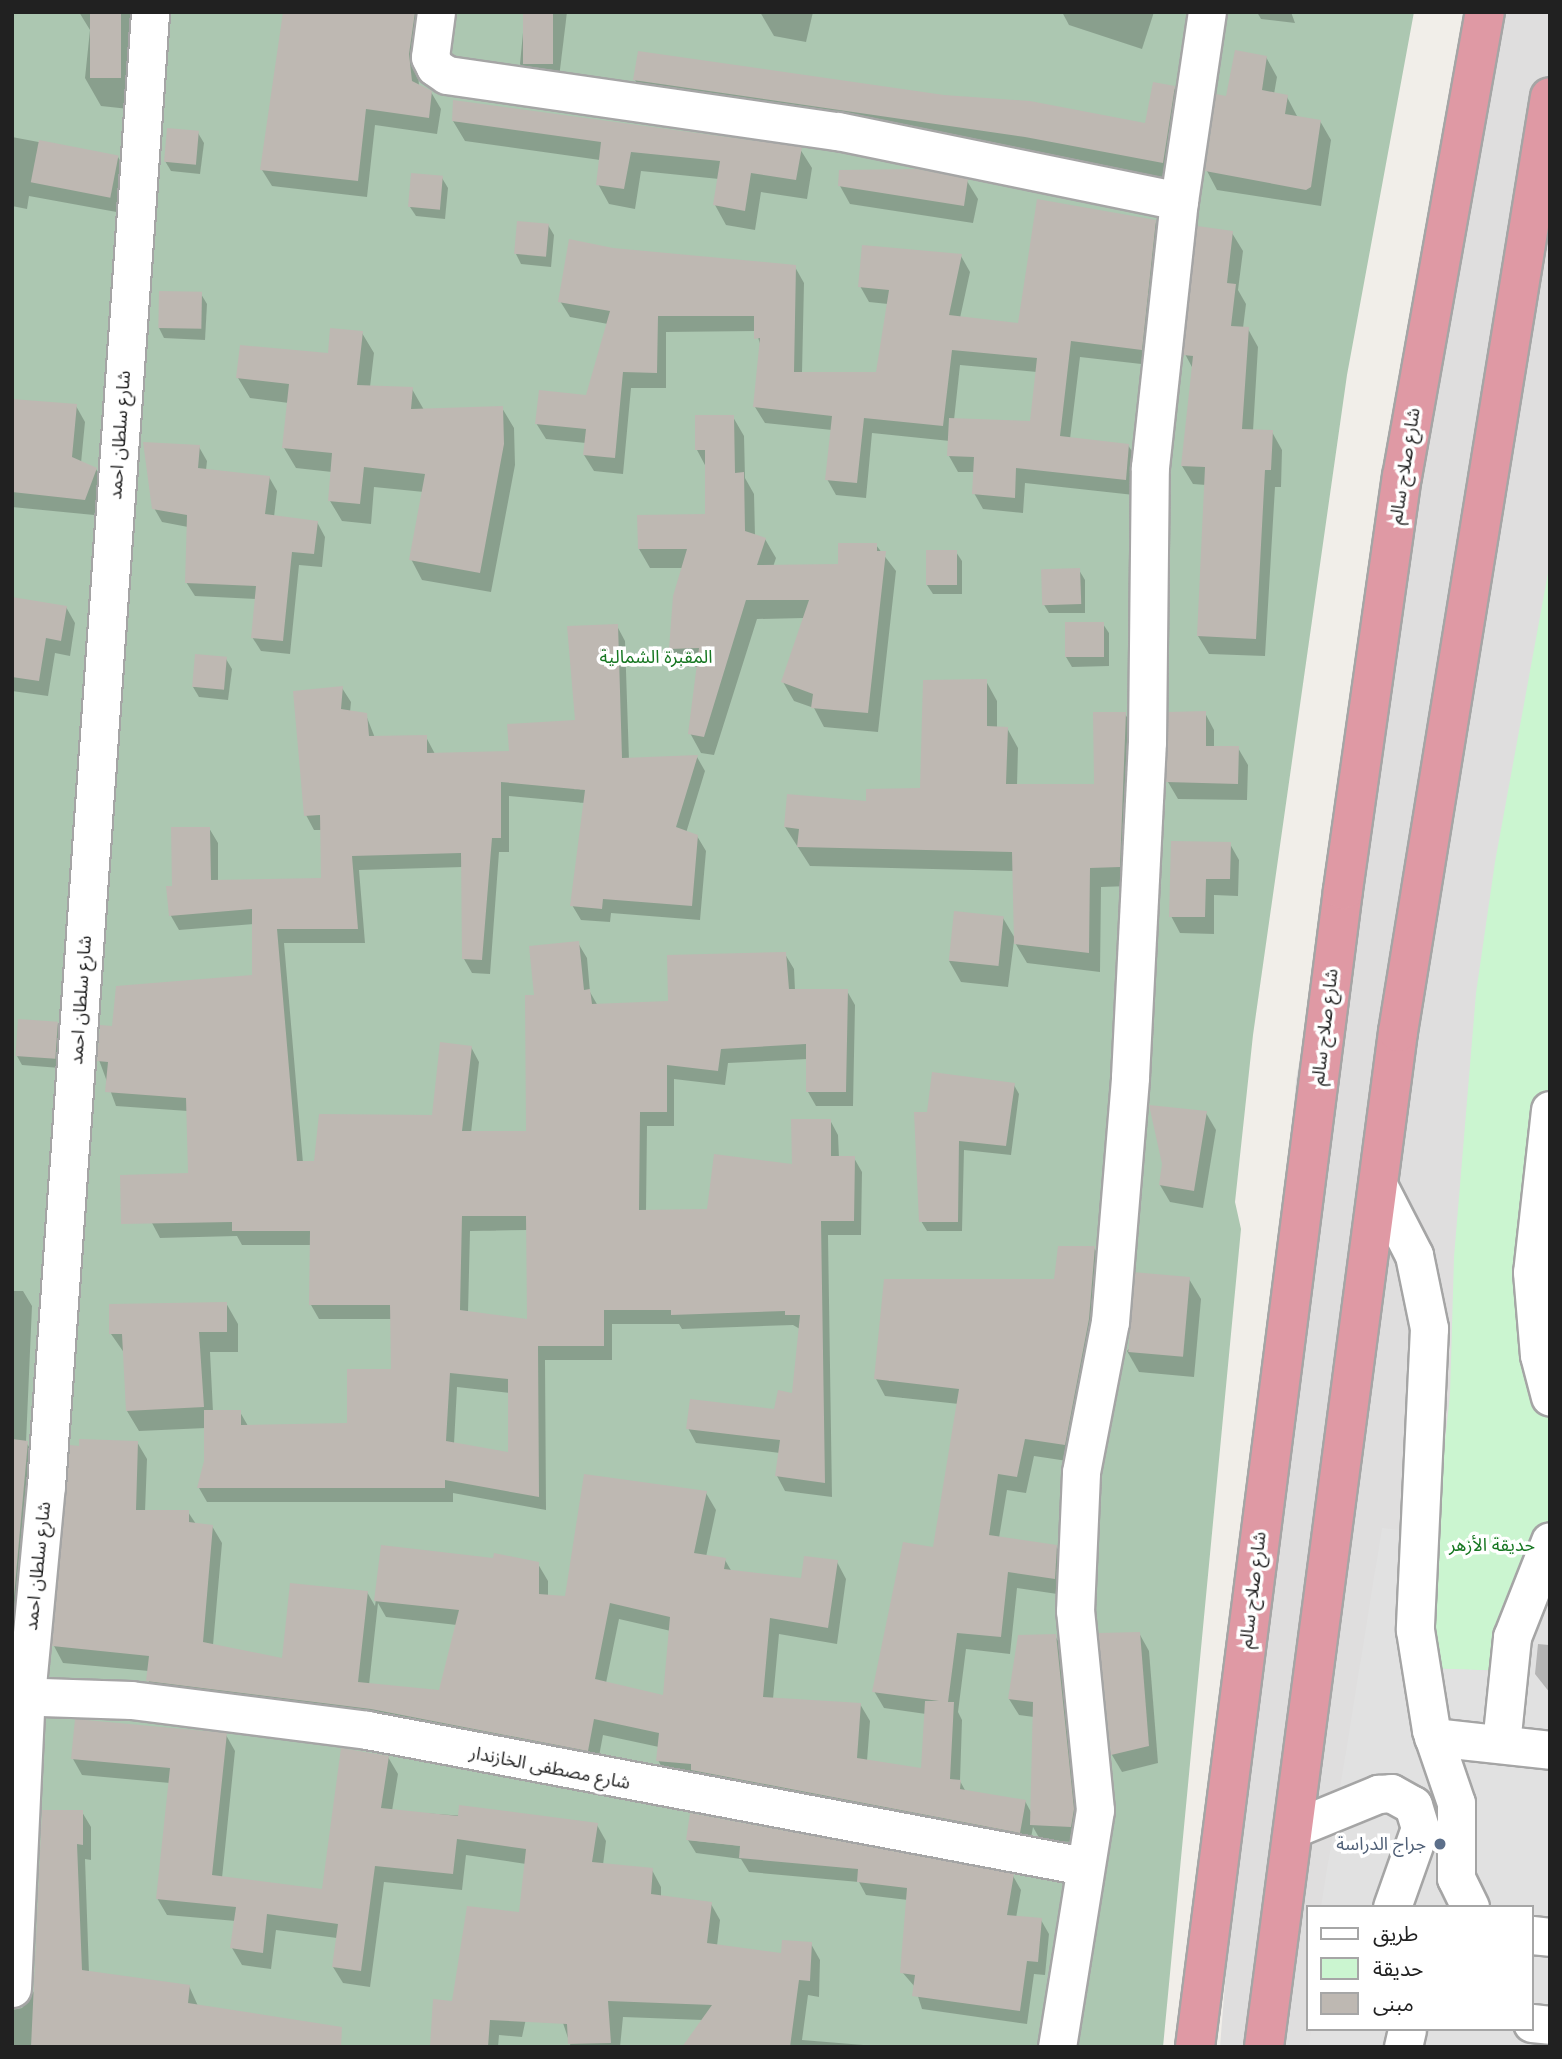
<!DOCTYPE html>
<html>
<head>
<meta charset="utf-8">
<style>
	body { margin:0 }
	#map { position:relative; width:1562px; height:2059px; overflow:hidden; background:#f1eee9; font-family:Poppins,"Noto Sans Arabic",sans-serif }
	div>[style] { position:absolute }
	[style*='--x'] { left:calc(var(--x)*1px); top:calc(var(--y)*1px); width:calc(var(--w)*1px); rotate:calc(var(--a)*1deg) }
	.residential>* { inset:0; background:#dfdede }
	.cemetery>* { inset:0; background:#acc7b1 }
	.park>* { inset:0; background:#cbf5d0 }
	.parking>* { inset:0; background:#e1e1e1 }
	.shadow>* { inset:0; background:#0003 }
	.building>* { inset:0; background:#beb8b2; transform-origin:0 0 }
	.roads { filter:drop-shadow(2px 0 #a5a5a5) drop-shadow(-2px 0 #a5a5a5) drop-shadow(0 2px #a5a5a5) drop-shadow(0 -2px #a5a5a5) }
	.minor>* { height:37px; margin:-18.5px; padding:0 18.5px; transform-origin:18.5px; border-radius:18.5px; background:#fff }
	.highway>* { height:38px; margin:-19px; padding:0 19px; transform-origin:19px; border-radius:19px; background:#df99a4 }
	.dots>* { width:19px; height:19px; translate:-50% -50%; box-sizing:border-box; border:4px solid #fff; border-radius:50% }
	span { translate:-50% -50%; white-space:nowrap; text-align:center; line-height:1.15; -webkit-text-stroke:7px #fff; paint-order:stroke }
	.street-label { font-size:18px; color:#212121 }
	.park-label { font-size:18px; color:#177722 }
	.service-label { font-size:18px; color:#4e5e75 }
	.right { translate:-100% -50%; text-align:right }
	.frame { position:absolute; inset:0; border:14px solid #212121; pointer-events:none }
	.legend { position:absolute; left:1306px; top:1905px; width:228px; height:126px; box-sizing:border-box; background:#fff; border:2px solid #a6a6a6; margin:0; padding:9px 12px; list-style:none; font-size:21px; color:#212121 }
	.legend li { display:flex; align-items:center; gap:14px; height:35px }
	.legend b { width:35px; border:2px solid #a6a6a6 }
</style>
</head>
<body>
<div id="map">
	<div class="residential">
		<i style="clip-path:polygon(evenodd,1487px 12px,1550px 12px,1550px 2047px,1220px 2047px,1296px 1080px,1487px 12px,1308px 1907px,1532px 1907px,1532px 2029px,1308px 2029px,1308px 1907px)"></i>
	</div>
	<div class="cemetery">
		<i style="clip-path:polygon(12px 12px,1414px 12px,1347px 375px,1253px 1035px,1235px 1202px,1241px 1229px,1163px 2047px,12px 2047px)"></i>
	</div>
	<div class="park">
		<i style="clip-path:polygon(1550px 562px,1550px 1561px,1505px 1671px,1421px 1668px,1450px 1394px,1454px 1257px,1476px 993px,1495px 862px)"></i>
	</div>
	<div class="parking">
		<i style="clip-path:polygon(1382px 1528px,1435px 1534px,1421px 1668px,1506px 1671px,1550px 1561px,1550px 2047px,1309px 2047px,1311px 2029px,1532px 2029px,1532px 1907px,1321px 1907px)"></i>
	</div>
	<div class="shadow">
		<i style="clip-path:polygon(79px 12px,151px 12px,129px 109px,101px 106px,85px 78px,90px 30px)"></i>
		<i style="clip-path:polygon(284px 12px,434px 12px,418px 72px,419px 86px,431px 92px,441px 109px,437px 134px,375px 125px,367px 197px,272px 186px,262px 170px)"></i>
		<i style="clip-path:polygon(525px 12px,567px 12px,558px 86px,531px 82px,520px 64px)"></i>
		<i style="clip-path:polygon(760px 12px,813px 12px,806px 42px,774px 36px)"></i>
		<i style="clip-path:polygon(1062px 12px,1154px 12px,1142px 49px,1069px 25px)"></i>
		<i style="clip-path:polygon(1257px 12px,1291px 12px,1295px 23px,1261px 19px)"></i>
		<i style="clip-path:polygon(1266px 57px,1277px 77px,1274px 94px,1287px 97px,1298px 118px,1320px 121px,1331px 140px,1321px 206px,1217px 190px,1207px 171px,1228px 98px)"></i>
		<i style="clip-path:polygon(635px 80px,1146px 125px,1174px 88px,1185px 107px,1174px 182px,646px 99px)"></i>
		<i style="clip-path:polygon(453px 121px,800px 149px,812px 168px,807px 199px,761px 192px,755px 230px,726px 225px,715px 205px,719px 179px,641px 171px,635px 209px,609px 204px,598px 184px,600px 160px,465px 141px)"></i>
		<i style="clip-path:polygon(198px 133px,204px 143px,200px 174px,171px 171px,165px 161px)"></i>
		<i style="clip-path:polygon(12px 137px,118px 157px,127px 173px,122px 213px,29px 196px,27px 209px,12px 206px)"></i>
		<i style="clip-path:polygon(442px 178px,448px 188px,445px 219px,416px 216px,410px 207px)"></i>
		<i style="clip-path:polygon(967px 181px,978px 199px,973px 223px,850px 204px,840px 186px)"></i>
		<i style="clip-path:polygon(evenodd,1155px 222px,1164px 238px,1150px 365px,1080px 357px,1070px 439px,1128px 445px,1138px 461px,1134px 495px,1025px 483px,1023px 513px,983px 509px,974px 493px,975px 472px,958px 472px,949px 456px,950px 441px,872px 433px,866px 498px,836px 495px,827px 479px,832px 430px,765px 423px,755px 407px,761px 347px,756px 331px,666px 332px,666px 388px,631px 388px,623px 474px,594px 471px,584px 455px,586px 443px,546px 439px,536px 423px,588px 397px,608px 324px,570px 317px,560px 301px,613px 250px,795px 267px,804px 283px,802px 373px,877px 374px,888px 304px,869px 302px,860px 286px,961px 256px,970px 272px,960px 318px,1019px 325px,1155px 222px,960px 365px,1037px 372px,1032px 423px,954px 420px,960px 365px)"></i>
		<i style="clip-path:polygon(548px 225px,554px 235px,551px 267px,521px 264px,516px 254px)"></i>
		<i style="clip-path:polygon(1232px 233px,1243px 251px,1238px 290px,1246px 304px,1243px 328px,1248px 329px,1258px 347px,1253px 431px,1272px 432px,1282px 450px,1281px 487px,1275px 487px,1265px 656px,1209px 654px,1198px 636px,1206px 485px,1193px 484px,1182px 466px,1193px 369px,1185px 354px)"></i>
		<i style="clip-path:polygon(201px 294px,207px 304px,205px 340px,164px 338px,159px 328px)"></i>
		<i style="clip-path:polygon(362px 333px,374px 353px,370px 387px,412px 389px,424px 410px,502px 408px,514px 428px,515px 465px,491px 592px,422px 580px,411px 559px,424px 492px,374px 487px,371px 524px,342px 521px,330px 501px,332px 472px,296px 468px,284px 448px,289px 403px,250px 398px,238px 378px,330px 355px)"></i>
		<i style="clip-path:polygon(12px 400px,76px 406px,85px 422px,81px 463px,96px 469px,105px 485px,94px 515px,12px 507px)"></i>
		<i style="clip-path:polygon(733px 417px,744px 436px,745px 478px,754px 494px,755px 536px,765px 539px,776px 558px,773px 567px,840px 566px,876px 545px,896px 571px,878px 732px,824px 727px,814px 708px,794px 701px,783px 682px,804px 618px,757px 619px,714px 755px,701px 753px,690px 733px,698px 667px,681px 667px,670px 648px,683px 568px,650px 568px,639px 549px,706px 516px,706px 467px,697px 450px)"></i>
		<i style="clip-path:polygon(199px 447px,207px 461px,206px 470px,269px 477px,277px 491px,274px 517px,317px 522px,325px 537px,322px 567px,299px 565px,290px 654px,261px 651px,252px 637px,256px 599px,195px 596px,186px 582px,188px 527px,162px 522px,154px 508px)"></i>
		<i style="clip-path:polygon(956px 552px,962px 561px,962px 594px,933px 594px,927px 585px)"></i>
		<i style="clip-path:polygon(1079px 570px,1085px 580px,1085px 613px,1049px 613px,1043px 603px)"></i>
		<i style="clip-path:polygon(12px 599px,66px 607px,75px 623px,70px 656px,55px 653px,48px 696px,12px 691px)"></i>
		<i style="clip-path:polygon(1103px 624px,1109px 633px,1109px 666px,1072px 667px,1066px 657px)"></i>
		<i style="clip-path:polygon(evenodd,617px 626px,625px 641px,629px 760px,697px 757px,705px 771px,686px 833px,697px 836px,706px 851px,700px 920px,611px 913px,610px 922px,581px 920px,572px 905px,585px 803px,509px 796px,509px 852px,499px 852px,490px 974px,472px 973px,464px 959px,463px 867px,359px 870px,365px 943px,284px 943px,303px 1163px,315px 1163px,433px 1116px,471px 1047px,479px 1062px,471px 1133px,528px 1133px,536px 997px,578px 943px,587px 958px,590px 992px,598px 1006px,670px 1003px,785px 954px,794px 969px,795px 990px,847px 991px,855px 1005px,853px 1106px,816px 1106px,808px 1092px,808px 1059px,728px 1063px,725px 1085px,674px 1079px,674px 1126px,647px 1126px,646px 1212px,709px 1211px,794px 1166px,830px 1120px,838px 1135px,839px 1158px,854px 1158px,862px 1172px,861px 1235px,828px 1235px,832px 1497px,785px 1491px,777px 1476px,780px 1453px,696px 1443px,688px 1428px,776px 1411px,793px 1395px,800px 1329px,793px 1325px,682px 1329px,679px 1324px,612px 1324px,612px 1360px,545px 1360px,546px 1510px,453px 1493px,453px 1502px,207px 1502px,199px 1488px,206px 1461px,206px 1428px,139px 1431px,127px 1411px,125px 1354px,111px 1334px,226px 1303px,238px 1324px,238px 1352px,210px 1352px,213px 1412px,240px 1412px,248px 1426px,348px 1425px,393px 1371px,392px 1319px,319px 1319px,311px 1305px,312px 1245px,242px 1245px,237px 1236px,160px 1238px,152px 1223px,190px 1174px,188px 1111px,116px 1106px,99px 1060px,114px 1028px,254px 977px,254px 924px,179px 930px,171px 916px,168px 888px,174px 887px,209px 828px,218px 843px,218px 882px,322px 879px,322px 830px,314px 830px,306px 815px,342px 688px,351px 702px,350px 712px,366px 715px,375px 738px,426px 737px,435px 754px,511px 753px,577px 722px,617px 626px,528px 1230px,529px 1321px,468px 1313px,470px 1231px,528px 1230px,617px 626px,457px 1387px,510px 1393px,510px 1454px,454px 1444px,457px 1387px)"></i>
		<i style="clip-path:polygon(226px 659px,232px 669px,228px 700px,199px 697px,193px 687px)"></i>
		<i style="clip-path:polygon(986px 681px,997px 701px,997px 728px,1007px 728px,1018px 748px,1017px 786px,1096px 785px,1125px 714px,1137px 733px,1130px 886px,1101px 887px,1100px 972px,1027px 963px,1014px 941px,1008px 987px,961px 982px,949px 961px,1003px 918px,1016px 940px,1014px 871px,810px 866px,785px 827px,922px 789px)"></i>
		<i style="clip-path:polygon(1205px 713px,1214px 730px,1214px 747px,1238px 748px,1248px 765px,1247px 800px,1178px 799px,1168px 782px)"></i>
		<i style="clip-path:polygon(1230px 844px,1239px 860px,1238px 896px,1214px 895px,1214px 934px,1180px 933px,1171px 916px)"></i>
		<i style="clip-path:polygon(57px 1023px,62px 1033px,60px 1068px,22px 1065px,17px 1056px)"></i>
		<i style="clip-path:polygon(1014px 1085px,1019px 1094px,1011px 1155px,964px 1150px,962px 1231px,927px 1231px,921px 1221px,928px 1114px)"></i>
		<i style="clip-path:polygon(1206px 1113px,1216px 1130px,1203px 1208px,1170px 1202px,1160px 1185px,1164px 1164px)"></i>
		<i style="clip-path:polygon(evenodd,1094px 1248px,1104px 1265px,1074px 1462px,1034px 1456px,1026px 1493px,1007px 1490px,999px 1538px,1056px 1546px,1065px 1563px,1064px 1595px,1017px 1588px,1010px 1654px,966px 1649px,958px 1712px,962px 1720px,960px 1781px,966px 1792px,1025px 1801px,1032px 1814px,1034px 1717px,1019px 1715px,1009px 1699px,1055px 1636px,1065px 1652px,1080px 1842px,1041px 1841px,1033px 1827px,1029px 1849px,667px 1777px,658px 1760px,659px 1747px,603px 1735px,597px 1767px,158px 1697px,148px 1680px,149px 1671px,63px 1663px,54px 1646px,137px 1442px,147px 1459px,145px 1512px,188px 1512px,196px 1524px,212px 1526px,222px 1543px,213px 1645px,283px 1660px,367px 1592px,375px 1606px,383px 1547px,538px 1564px,548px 1581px,548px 1596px,566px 1598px,706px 1493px,716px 1510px,706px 1557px,725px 1560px,732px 1572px,802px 1580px,837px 1562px,846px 1579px,837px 1644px,779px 1634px,773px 1699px,860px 1704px,870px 1721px,867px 1761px,923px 1770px,926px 1714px,884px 1708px,874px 1691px,935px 1549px,959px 1404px,885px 1396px,876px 1379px,1055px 1281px,1094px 1248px,378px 1603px,386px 1617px,457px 1625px,441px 1692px,369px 1685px,378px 1603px,1094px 1248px,619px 1619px,671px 1631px,664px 1697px,606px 1683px,619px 1619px)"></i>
		<i style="clip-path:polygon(1189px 1279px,1201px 1299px,1194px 1377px,1139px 1372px,1127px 1351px)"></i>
		<i style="clip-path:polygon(12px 1291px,23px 1291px,32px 1306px,26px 1442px,36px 1458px,12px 1694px)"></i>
		<i style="clip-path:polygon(1139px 1633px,1149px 1651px,1158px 1763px,1122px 1772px,1112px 1755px,1100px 1634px)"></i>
		<i style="clip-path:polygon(1550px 1636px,1550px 1693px,1535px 1674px,1538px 1644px,1549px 1645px)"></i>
		<i style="clip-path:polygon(226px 1735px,235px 1751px,222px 1878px,324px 1891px,388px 1757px,398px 1774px,392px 1811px,597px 1825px,606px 1841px,603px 1865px,652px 1870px,661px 1887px,661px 1897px,711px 1904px,720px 1920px,717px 1946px,783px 1955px,811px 1944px,820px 1960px,819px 1997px,808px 1995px,802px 2040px,888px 2047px,684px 2047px,703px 2020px,623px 2017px,620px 2047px,571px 2047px,563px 2023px,533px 1986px,522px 2037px,499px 2035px,498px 2047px,431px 2047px,453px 2003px,521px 1914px,526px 1864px,466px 1855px,462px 1890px,384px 1882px,370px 1987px,343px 1983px,333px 1967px,337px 1938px,276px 1930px,271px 1969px,242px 1965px,232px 1948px,236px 1921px,167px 1915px,157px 1898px,170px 1783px,82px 1775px,73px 1759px)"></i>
		<i style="clip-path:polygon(82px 1812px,91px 1827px,91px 1860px,85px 1859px,89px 1973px,189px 1986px,198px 2006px,248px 2047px,12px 2047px,12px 2010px,22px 2008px,35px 1990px)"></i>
		<i style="clip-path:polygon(688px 1840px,1013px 1876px,1021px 1890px,1016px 1918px,1041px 1920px,1049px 1934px,1045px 1975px,1034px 1974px,1027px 2024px,922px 2009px,915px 1987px,902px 1972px,908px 1900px,866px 1895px,859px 1882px,749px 1872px,741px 1859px,696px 1853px)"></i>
	</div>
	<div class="building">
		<i style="left:90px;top:12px;width:31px;height:66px"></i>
		<i style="clip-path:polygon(283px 12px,415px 12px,409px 54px,412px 81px,432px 91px,429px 118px,366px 109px,358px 181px,260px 170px)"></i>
		<i style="left:523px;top:12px;width:30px;height:52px"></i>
		<i style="clip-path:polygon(1235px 50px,1267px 56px,1262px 90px,1288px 95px,1285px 114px,1321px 120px,1311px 187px,1306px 190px,1205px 171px,1216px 94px,1226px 96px)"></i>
		<i style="clip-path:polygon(638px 51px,944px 95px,1030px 101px,1145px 123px,1153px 82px,1175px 86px,1163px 163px,1025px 137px,633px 80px)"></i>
		<i style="clip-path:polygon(453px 100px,802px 147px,796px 180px,751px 173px,745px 211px,713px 205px,720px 161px,631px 152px,624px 189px,596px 185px,601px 142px,452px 121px)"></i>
		<i style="left:167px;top:128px;width:32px;height:34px;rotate:5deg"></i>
		<i style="left:39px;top:140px;width:81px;height:43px;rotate:11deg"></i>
		<i style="clip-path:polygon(917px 169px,968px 179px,964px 206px,838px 186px,839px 170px)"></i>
		<i style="left:411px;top:173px;width:32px;height:34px;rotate:5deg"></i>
		<i style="clip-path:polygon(1037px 199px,1156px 220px,1142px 350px,1071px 341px,1060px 436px,1129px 444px,1126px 480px,1016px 468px,1015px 498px,972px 494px,974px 457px,947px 456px,949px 418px,1030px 421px,1037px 358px,952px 350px,943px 426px,864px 418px,857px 483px,825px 480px,832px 416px,753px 407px,760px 338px,754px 339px,754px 316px,658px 316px,657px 373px,623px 372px,615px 458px,583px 455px,586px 429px,535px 424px,539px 390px,586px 395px,610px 311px,558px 302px,569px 239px,613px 248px,796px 265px,794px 372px,876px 372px,889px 290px,858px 287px,862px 245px,962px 254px,949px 315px,1018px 323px)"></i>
		<i style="left:517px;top:221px;width:32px;height:33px;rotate:5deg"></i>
		<i style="clip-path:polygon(1197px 226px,1233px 231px,1227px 283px,1236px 284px,1231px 326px,1249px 327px,1242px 429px,1273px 430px,1271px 470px,1265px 470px,1256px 639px,1197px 636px,1205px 467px,1181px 466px,1193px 356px,1183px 355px)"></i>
		<i style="left:159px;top:291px;width:43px;height:37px;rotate:1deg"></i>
		<i style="clip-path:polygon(330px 328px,363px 331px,357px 385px,413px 387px,411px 409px,503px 406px,504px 444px,480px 573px,409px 560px,425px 474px,364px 467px,360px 504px,328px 501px,332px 453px,282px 448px,289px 384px,236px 378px,240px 345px,328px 353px)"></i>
		<i style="clip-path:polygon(12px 399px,77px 404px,72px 457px,97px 468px,85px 500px,12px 492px)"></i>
		<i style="clip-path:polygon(695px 415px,734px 415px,735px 473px,744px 472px,745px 531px,766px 538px,757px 565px,838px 564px,838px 543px,877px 543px,877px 551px,886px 551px,868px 713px,811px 708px,813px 694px,781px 682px,809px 600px,746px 600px,704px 737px,688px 734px,699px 648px,669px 649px,673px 596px,687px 549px,638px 549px,637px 515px,705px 514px,705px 450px,695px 450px)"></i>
		<i style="clip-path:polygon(143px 442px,200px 445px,198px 468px,270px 476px,265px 514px,318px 521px,314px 554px,292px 552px,283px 641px,251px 638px,256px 586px,185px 583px,187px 515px,152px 509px)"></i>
		<i style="left:926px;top:550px;width:31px;height:35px"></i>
		<i style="left:1080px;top:568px;width:36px;height:39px;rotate:88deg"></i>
		<i style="clip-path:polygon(12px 597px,67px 606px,61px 641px,46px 638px,39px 681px,12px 677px)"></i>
		<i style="left:1104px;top:622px;width:35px;height:39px;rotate:90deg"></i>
		<i style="clip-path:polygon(evenodd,618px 624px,622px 758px,698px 755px,676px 827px,698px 835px,692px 906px,603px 899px,602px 909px,570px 906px,585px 790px,501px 782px,501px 838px,492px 838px,482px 960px,462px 959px,461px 853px,352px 856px,358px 929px,277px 929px,297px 1161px,314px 1161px,319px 1114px,432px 1115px,440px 1042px,472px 1046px,462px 1131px,526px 1131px,525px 995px,534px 995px,529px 946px,579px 941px,584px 990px,590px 989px,592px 1004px,668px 1001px,667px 955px,786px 952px,789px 989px,848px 989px,846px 1092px,806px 1092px,806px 1044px,721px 1049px,718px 1071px,667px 1065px,667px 1112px,640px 1112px,639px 1210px,707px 1209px,714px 1154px,792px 1164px,791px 1119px,831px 1119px,831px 1156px,855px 1156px,854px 1221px,821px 1221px,825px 1483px,775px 1476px,780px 1440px,686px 1429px,690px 1399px,774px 1409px,778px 1390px,792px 1393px,800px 1315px,785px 1315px,785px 1311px,671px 1315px,671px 1310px,604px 1310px,604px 1346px,538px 1346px,539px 1497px,445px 1480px,445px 1488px,197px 1488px,204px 1461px,204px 1410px,241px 1410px,241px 1425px,347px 1423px,347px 1369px,391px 1369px,390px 1305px,309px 1305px,310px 1231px,232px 1231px,232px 1222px,121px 1224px,120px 1175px,188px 1173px,186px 1098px,105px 1092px,108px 1062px,97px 1061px,100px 1025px,112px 1026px,116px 986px,252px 975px,252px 909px,169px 916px,166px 886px,172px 886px,171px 827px,210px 827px,211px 880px,321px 878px,320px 815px,304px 816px,293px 691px,343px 686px,341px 709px,367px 713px,369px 736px,427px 735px,427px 753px,509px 751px,507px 724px,575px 720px,567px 626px,618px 624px,462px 1216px,526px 1216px,527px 1319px,460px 1310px,462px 1216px,618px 624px,450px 1373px,508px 1379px,508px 1452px,446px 1441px,450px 1373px)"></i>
		<i style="left:195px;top:654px;width:32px;height:33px;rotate:5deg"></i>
		<i style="clip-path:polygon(987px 679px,987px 726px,1008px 727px,1006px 784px,1094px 784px,1093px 712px,1126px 712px,1120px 867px,1090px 868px,1089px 953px,1014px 944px,1012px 852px,797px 847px,799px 829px,784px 827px,787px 794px,866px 801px,866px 789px,920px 788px,923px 680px)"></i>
		<i style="clip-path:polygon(1206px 711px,1206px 746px,1239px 746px,1238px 784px,1166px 782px,1168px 712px)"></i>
		<i style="clip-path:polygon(1171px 841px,1231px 842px,1230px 879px,1206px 879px,1205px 917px,1169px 917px)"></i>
		<i style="left:954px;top:911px;width:50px;height:50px;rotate:6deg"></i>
		<i style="left:18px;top:1019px;width:40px;height:37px;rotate:4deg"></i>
		<i style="clip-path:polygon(932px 1072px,1015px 1083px,1006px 1146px,959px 1141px,958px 1222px,919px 1222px,914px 1112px,927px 1112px)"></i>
		<i style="clip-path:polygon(1149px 1105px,1207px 1111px,1194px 1191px,1159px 1185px,1162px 1164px)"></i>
		<i style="clip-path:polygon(evenodd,1058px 1246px,1095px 1246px,1089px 1319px,1065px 1445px,1025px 1439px,1017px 1477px,998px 1474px,989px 1535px,1057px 1545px,1055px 1579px,1008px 1572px,1001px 1637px,957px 1633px,948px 1702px,954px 1702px,950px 1779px,961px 1780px,960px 1789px,1026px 1800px,1020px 1833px,691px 1770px,691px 1764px,656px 1761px,659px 1733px,594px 1719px,588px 1751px,371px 1709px,146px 1681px,149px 1656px,52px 1646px,70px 1445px,79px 1446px,79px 1439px,138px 1441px,136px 1510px,189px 1510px,189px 1522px,213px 1525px,203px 1642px,282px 1658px,290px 1583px,368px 1591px,358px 1682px,439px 1690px,459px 1610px,374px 1601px,381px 1545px,493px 1558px,494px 1553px,539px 1562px,539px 1594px,565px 1596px,584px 1474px,707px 1491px,694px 1553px,726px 1558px,724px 1569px,801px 1578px,804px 1556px,838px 1560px,828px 1628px,770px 1618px,763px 1697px,861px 1703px,857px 1758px,921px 1768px,925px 1701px,939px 1701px,872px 1692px,903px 1542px,933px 1547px,959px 1389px,874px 1379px,884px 1279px,1054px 1279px,1058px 1246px,610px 1603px,670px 1617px,663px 1695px,595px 1679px,610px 1603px)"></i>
		<i style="left:1190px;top:1277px;width:80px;height:55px;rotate:95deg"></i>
		<i style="clip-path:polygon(227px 1302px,227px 1332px,199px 1332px,204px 1407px,126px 1411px,122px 1334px,109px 1334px,109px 1304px)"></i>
		<i style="clip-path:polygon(12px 1439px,28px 1441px,12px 1619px)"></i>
		<i style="clip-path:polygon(1140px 1632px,1149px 1746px,1111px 1755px,1098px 1633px)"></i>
		<i style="clip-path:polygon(1056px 1634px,1074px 1809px,1071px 1827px,1030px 1825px,1033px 1702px,1008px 1699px,1018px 1635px)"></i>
		<i style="clip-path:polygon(75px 1719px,227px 1733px,212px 1875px,322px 1889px,341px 1748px,389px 1756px,381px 1808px,458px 1816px,459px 1805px,598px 1823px,592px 1862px,653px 1868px,651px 1894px,712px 1902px,707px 1943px,781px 1953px,782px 1940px,812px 1942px,810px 1981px,799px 1980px,790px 2047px,682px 2047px,712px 2005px,608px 2001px,611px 2043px,568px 2044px,567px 2024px,490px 2020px,488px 2047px,430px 2047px,433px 1999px,452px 2001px,467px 1906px,519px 1912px,526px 1849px,457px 1839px,453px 1874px,375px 1866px,361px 1971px,332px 1967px,338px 1924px,267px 1914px,263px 1953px,230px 1948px,236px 1907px,156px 1899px,170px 1768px,71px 1759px)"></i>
		<i style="clip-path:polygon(42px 1810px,83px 1810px,83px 1845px,77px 1844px,82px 1970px,190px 1985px,188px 2003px,342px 2027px,341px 2047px,31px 2047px)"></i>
		<i style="clip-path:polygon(690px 1813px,1014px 1874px,1007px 1915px,1042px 1918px,1038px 1962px,1027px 1961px,1020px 2011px,912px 1996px,915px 1975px,900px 1973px,907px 1888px,857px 1882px,858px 1869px,739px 1858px,740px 1846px,686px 1840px)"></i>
	</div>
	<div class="roads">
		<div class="minor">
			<i style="--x:436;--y:12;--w:45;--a:97.6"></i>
			<i style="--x:430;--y:57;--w:11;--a:63"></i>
			<i style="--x:435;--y:67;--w:14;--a:34"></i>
			<i style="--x:447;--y:75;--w:395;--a:8.2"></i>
			<i style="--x:838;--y:131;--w:348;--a:11.6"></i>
			<i style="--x:1550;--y:1110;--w:163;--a:96.3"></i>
			<i style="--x:1532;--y:1272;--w:83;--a:85.2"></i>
			<i style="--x:1539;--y:1355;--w:43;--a:75.3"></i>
			<i style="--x:1378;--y:1185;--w:79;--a:62.8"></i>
			<i style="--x:1414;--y:1255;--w:75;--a:78.4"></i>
			<i style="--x:1429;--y:1328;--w:302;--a:92.7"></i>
			<i style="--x:1415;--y:1630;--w:101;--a:80.9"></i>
			<i style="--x:1431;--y:1730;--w:77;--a:71.1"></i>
			<i style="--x:1456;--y:1803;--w:75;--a:90"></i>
			<i style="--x:1456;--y:1878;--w:32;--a:64"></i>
			<i style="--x:12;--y:1696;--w:119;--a:1.9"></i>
			<i style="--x:131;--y:1700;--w:238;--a:7.2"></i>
			<i style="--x:367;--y:1730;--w:730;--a:10.74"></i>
			<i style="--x:1433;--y:1737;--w:118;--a:6.3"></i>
			<i style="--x:1501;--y:1744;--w:108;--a:-84.1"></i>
			<i style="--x:1512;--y:1637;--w:103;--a:-68.4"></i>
			<i style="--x:1295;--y:1828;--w:90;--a:-22.3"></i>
			<i style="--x:1378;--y:1794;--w:13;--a:-4"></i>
			<i style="--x:1391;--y:1793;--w:25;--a:29"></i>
			<i style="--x:1413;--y:1805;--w:24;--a:73"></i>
			<i style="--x:1420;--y:1828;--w:84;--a:109.5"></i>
			<i style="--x:1532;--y:1935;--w:18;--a:6"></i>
			<i style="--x:12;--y:1988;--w:292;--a:-87.3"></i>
			<i style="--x:26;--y:1696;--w:211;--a:-84.6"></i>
			<i style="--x:46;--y:1486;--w:1478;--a:-85.96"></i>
			<i style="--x:1532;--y:2023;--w:18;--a:6"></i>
			<i style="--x:1057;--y:2047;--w:240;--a:-80.9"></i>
			<i style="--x:1095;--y:1810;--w:200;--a:-95.7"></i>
			<i style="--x:1075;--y:1611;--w:139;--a:-87.5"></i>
			<i style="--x:1081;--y:1472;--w:153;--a:-79.1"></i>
			<i style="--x:1110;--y:1322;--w:246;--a:-85.3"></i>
			<i style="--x:1130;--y:1077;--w:335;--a:-87.1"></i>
			<i style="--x:1147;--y:742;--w:275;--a:-89.4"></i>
			<i style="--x:1150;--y:467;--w:268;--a:-83.8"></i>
			<i style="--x:1179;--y:201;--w:191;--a:-81.6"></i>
			<i style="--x:1403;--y:2047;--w:18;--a:-77"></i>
		</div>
		<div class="highway">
			<i style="--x:1195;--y:2047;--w:1166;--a:-82.71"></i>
			<i style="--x:1343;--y:890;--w:417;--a:-81.9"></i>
			<i style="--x:1402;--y:477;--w:472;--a:-79.9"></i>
			<i style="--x:1264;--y:2047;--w:1024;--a:-82.48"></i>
			<i style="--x:1398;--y:1032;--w:947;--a:-80.77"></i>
		</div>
	</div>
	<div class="dots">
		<i style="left:1440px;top:1844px;background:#5c6f8a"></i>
	</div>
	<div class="street-label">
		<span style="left:120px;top:435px;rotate:-86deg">شارع سلطان احمد</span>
		<span style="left:1405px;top:466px;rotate:-81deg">شارع صلاح سالم</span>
		<span style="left:81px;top:1000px;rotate:-86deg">شارع سلطان احمد</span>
		<span style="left:1325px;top:1027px;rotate:-83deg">شارع صلاح سالم</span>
		<span style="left:38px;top:1566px;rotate:-84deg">شارع سلطان احمد</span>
		<span style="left:1253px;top:1590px;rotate:-83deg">شارع صلاح سالم</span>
		<span style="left:550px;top:1768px;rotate:11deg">شارع مصطفى الخازندار</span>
	</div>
	<div class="park-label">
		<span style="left:656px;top:657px">المقبرة الشمالية</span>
		<span style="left:1492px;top:1545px">حديقة الأزهر</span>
	</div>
	<div class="service-label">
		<span class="right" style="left:1426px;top:1844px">جراج الدراسة</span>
	</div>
	<div class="frame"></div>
	<ul class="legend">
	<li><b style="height:9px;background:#fff"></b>طريق</li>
	<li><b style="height:19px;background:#cbf5d0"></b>حديقة</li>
	<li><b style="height:19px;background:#beb8b2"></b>مبنى</li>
	</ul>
</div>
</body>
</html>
